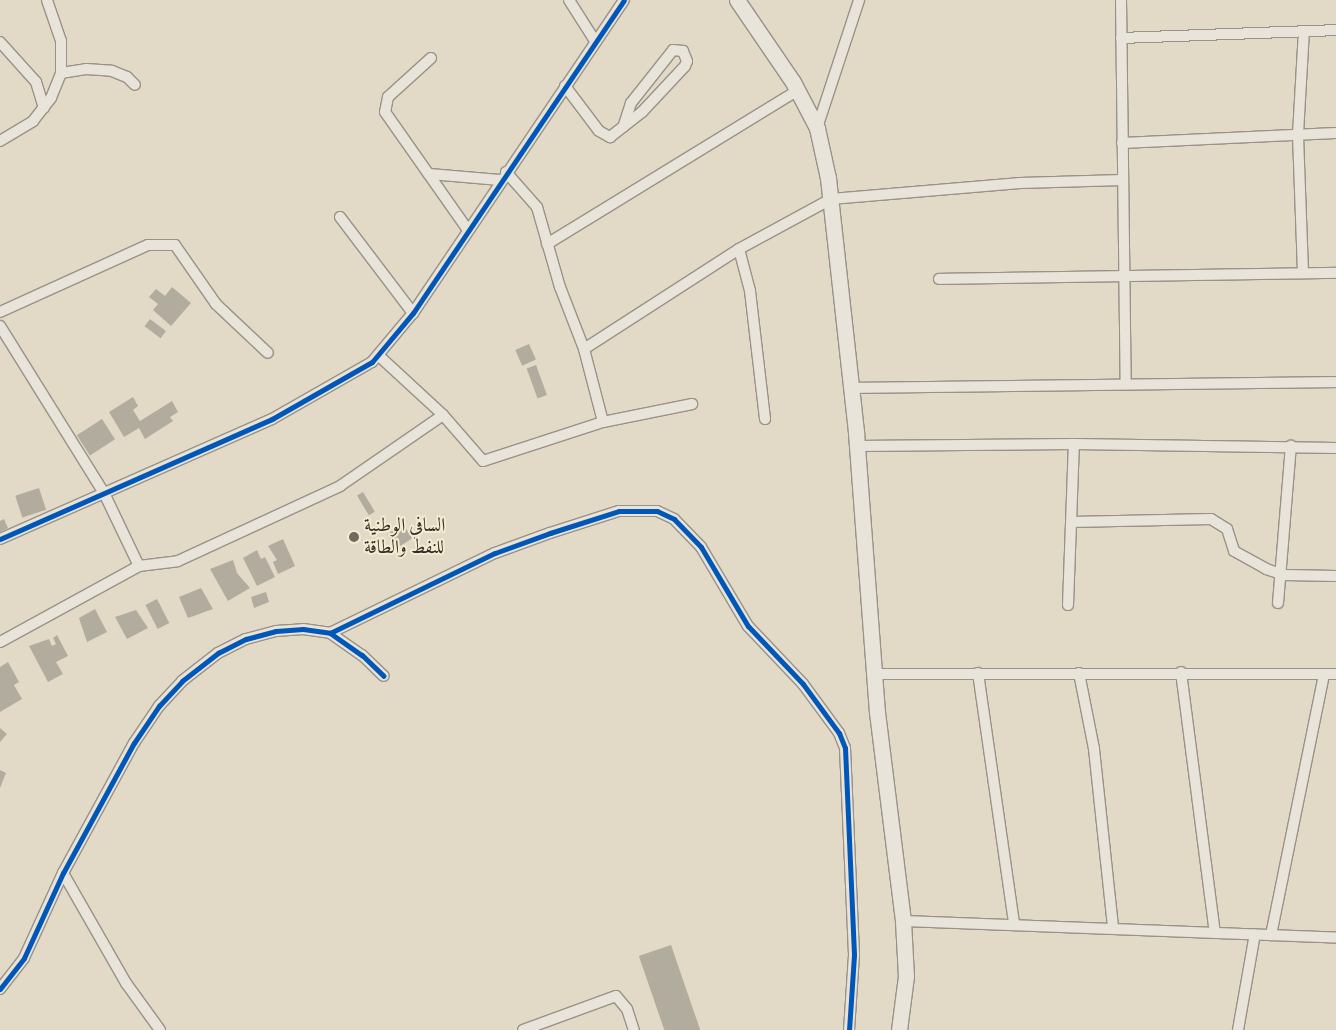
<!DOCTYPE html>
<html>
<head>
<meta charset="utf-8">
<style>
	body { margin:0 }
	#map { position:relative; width:1336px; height:1030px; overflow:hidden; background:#e2dac6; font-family:"IM FELL French Canon",Amiri,serif }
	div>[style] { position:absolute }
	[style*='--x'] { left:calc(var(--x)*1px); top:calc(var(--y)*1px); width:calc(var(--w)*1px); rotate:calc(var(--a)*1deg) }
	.building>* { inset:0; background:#b2ac9e; transform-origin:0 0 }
	.roads { filter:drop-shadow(1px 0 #989287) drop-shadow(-1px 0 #989287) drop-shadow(0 1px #989287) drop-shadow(0 -1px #989287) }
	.minor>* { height:10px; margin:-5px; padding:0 5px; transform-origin:5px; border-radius:5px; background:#e8e4da }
	.secondary>* { height:15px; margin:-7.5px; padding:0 7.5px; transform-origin:7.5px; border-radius:7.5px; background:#e8e4da }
	.cycleway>* { height:5px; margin:-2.5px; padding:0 2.5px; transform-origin:2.5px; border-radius:2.5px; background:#0057b8 }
	.dots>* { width:14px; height:14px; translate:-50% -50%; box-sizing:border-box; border:2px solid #f4ebd2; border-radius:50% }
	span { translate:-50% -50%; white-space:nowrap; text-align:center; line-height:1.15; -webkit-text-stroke:4px #f4ebd2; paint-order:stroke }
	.poi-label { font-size:19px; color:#372c24 }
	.left { translate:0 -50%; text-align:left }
</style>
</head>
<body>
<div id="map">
	<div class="building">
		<i style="clip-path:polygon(172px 287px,191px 303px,171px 326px,153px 310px,158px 304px,149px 297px,156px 289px,165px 296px)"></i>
		<i style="left:150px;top:319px;width:20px;height:9px;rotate:37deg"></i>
		<i style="left:529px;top:344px;width:17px;height:15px;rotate:66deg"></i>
		<i style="left:536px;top:365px;width:32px;height:10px;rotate:70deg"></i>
		<i style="clip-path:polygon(133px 397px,138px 406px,133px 410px,140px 421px,172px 401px,178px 412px,170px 417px,173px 421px,145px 439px,139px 428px,124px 437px,109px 412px)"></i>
		<i style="left:102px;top:419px;width:24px;height:30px;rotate:57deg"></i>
		<i style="left:39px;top:488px;width:23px;height:25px;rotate:72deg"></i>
		<i style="left:363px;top:492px;width:23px;height:7px;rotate:59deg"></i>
		<i style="clip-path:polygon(4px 519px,8px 528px,0 532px,0 521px)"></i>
		<i style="left:403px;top:524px;width:17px;height:19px;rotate:57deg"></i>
		<i style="clip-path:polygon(283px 539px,295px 566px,278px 574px,273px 562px,277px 560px,268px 546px)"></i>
		<i style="clip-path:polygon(257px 550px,261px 559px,265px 557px,275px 577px,257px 586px,243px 558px)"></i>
		<i style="clip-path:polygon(233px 560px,237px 573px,250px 588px,228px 601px,210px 569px)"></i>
		<i style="clip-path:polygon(201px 588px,213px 609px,188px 618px,179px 597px)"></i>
		<i style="clip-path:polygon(266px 592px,269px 602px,254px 608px,251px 597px)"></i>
		<i style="left:157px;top:599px;width:27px;height:13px;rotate:63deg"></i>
		<i style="clip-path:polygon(95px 609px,107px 632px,87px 642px,79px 618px)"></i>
		<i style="clip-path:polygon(136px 610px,148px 628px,127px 639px,115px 617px)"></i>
		<i style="clip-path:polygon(57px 635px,68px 656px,56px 662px,63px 674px,48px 682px,29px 646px,49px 639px,52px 646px,56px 644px,53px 638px)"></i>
		<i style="clip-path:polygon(8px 662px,19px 682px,14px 685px,22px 699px,0 712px,0 667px)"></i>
		<i style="clip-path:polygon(0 728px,7px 734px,0 742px)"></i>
		<i style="clip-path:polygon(0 770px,6px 773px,0 788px)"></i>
		<i style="left:671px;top:945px;width:90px;height:34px;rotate:71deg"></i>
	</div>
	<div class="roads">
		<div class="minor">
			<i style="--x:569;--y:0;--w:49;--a:57.6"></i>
			<i style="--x:1121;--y:0;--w:384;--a:89.3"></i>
			<i style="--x:1121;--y:38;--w:215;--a:-2.1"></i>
			<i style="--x:0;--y:42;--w:54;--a:48"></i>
			<i style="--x:36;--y:82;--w:27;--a:73"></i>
			<i style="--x:431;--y:58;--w:58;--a:137.8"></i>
			<i style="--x:388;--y:97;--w:15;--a:101"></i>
			<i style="--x:385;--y:112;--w:144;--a:54.9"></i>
			<i style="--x:61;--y:73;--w:25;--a:-9"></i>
			<i style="--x:86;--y:69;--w:26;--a:4"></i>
			<i style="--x:112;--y:71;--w:16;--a:22"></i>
			<i style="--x:127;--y:77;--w:11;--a:45"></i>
			<i style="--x:565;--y:86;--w:56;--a:52.9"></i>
			<i style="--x:599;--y:131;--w:13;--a:29"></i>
			<i style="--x:610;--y:137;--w:41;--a:-38"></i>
			<i style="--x:642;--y:112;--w:63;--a:-46.9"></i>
			<i style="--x:685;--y:66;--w:5;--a:-68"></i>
			<i style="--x:687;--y:61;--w:11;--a:-112"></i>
			<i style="--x:683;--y:51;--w:10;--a:-174"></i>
			<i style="--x:673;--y:50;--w:68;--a:128.4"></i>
			<i style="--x:631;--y:103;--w:25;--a:108"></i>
			<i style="--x:817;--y:128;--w:135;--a:-71.8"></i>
			<i style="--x:0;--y:141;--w:39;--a:-31"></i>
			<i style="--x:33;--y:121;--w:29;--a:-52"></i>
			<i style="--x:51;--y:98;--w:27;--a:-68"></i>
			<i style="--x:61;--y:73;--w:32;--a:-90"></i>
			<i style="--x:61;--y:41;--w:43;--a:-108.9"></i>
			<i style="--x:1122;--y:143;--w:214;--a:-2.7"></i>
			<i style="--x:506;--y:172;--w:47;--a:48.5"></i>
			<i style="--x:537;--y:207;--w:83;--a:74"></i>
			<i style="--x:560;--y:287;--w:66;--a:68.8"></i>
			<i style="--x:584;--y:349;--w:75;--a:75.4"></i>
			<i style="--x:429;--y:174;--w:72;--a:4.8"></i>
			<i style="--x:340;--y:217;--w:121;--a:52.8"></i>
			<i style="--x:547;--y:244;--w:293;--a:-31.5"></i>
			<i style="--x:739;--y:249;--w:43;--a:75.3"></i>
			<i style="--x:750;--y:291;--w:129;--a:83.3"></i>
			<i style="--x:1303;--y:272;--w:138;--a:-92.1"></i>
			<i style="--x:1298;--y:134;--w:103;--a:-86.7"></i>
			<i style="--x:939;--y:279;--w:397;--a:-0.9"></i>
			<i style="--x:0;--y:312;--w:162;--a:-24.4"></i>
			<i style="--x:148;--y:245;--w:27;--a:0"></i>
			<i style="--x:175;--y:245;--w:72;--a:55.2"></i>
			<i style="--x:216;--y:304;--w:71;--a:43.3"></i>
			<i style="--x:0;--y:326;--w:197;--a:58.1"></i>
			<i style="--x:104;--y:493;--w:81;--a:64.4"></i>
			<i style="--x:139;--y:566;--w:158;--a:151.3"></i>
			<i style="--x:584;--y:349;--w:184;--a:-32.8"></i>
			<i style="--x:739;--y:249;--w:105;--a:-28.5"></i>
			<i style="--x:831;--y:199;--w:190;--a:-4.8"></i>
			<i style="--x:1020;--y:183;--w:103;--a:-1.7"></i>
			<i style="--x:378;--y:355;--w:88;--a:42.7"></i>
			<i style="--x:443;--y:415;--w:61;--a:49"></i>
			<i style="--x:483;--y:461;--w:126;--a:-18"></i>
			<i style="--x:603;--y:422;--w:91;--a:-11.4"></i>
			<i style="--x:852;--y:388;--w:484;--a:-0.7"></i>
			<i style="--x:857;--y:446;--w:217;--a:-0.5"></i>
			<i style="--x:1074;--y:444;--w:262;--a:0.9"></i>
			<i style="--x:1071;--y:522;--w:140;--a:-1.2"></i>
			<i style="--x:1211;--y:519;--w:19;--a:32"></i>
			<i style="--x:1227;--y:529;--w:23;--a:72"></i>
			<i style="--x:1234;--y:551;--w:37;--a:29"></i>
			<i style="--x:1266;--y:569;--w:20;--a:18"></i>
			<i style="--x:1285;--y:575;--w:51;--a:1.1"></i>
			<i style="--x:0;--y:539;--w:297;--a:-23.8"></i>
			<i style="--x:272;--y:419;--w:115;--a:-29.7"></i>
			<i style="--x:372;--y:362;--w:64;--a:-50.1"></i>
			<i style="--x:413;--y:313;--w:377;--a:-56"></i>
			<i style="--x:139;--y:566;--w:39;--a:-7"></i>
			<i style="--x:178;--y:561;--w:179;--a:-24.8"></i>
			<i style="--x:340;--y:486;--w:125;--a:-34.6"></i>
			<i style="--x:1278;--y:603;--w:158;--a:-85.3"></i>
			<i style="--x:1068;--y:605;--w:161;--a:-87.9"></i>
			<i style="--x:330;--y:633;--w:183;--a:-25.9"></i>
			<i style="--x:495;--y:553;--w:59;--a:-20"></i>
			<i style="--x:550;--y:533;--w:72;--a:-17.7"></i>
			<i style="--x:619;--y:511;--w:38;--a:0"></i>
			<i style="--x:657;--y:511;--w:19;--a:25"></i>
			<i style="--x:674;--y:519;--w:39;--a:46"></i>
			<i style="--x:701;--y:547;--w:92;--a:59.3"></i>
			<i style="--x:748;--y:626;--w:80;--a:46.5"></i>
			<i style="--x:803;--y:684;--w:61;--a:53.7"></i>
			<i style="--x:839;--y:733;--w:16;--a:68"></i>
			<i style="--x:845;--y:748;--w:207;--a:87.5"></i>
			<i style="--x:854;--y:955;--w:75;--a:93.8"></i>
			<i style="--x:1181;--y:672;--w:263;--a:82.6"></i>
			<i style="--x:978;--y:673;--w:254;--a:81.8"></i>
			<i style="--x:1079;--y:673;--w:77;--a:78.8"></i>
			<i style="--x:1094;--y:749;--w:180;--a:83.9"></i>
			<i style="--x:874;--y:674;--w:462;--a:0"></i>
			<i style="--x:63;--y:873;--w:127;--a:60.2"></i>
			<i style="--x:126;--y:983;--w:58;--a:54.1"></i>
			<i style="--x:903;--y:921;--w:433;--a:2.2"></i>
			<i style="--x:1271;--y:935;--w:266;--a:-78.5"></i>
			<i style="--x:0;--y:989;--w:39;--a:-52"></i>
			<i style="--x:24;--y:958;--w:94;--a:-65.4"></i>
			<i style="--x:63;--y:873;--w:148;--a:-61.4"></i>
			<i style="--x:134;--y:743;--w:45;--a:-56"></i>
			<i style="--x:159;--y:706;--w:34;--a:-47"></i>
			<i style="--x:182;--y:681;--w:46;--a:-37.9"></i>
			<i style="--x:218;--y:653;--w:31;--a:-27"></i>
			<i style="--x:246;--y:639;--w:31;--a:-15"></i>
			<i style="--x:276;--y:631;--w:27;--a:-4"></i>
			<i style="--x:303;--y:629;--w:27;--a:8"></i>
			<i style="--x:330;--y:633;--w:39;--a:35"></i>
			<i style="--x:362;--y:655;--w:30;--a:44"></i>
			<i style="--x:523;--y:1030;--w:99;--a:-20.1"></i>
			<i style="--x:616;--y:996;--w:17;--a:50"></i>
			<i style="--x:627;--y:1009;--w:22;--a:72"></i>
			<i style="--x:1238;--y:1030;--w:97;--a:-80"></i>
		</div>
		<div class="secondary">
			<i style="--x:737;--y:0;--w:99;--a:55.7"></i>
			<i style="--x:793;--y:82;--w:52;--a:62.4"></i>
			<i style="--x:817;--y:128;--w:51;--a:77.6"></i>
			<i style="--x:828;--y:178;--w:257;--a:83.7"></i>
			<i style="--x:856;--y:433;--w:280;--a:85.7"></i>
			<i style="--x:877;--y:712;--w:211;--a:82.9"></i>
			<i style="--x:903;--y:921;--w:55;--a:86.9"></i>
			<i style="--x:906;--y:976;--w:54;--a:97.4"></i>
		</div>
	</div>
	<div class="cycleway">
		<i style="--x:0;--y:539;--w:297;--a:-23.8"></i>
		<i style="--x:272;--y:419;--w:115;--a:-29.7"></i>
		<i style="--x:372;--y:362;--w:64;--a:-50.1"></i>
		<i style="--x:413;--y:313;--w:377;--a:-56"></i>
		<i style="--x:330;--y:633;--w:183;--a:-25.9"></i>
		<i style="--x:495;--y:553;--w:59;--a:-20"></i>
		<i style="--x:550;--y:533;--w:72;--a:-17.7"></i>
		<i style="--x:619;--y:511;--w:38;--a:0"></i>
		<i style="--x:657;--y:511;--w:19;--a:25"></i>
		<i style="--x:674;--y:519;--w:39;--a:46"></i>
		<i style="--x:701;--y:547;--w:92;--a:59.3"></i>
		<i style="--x:748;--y:626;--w:80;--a:46.5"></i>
		<i style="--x:803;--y:684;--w:61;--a:53.7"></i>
		<i style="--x:839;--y:733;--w:16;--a:68"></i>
		<i style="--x:845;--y:748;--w:207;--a:87.5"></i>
		<i style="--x:854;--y:955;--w:75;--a:93.8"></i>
		<i style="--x:0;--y:989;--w:39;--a:-52"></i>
		<i style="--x:24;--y:958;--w:94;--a:-65.4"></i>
		<i style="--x:63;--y:873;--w:148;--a:-61.4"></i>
		<i style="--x:134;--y:743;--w:45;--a:-56"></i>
		<i style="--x:159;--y:706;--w:34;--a:-47"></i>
		<i style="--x:182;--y:681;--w:46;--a:-37.9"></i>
		<i style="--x:218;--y:653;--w:31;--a:-27"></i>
		<i style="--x:246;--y:639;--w:31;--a:-15"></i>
		<i style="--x:276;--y:631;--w:27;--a:-4"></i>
		<i style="--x:303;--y:629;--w:27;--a:8"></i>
		<i style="--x:330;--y:633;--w:39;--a:35"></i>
		<i style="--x:362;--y:655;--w:30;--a:44"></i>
	</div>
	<div class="dots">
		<i style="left:354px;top:537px;background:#73695d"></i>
	</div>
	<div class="poi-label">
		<span class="left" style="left:364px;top:537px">السافي الوطنية<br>للنفط والطاقة</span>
	</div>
</div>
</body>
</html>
